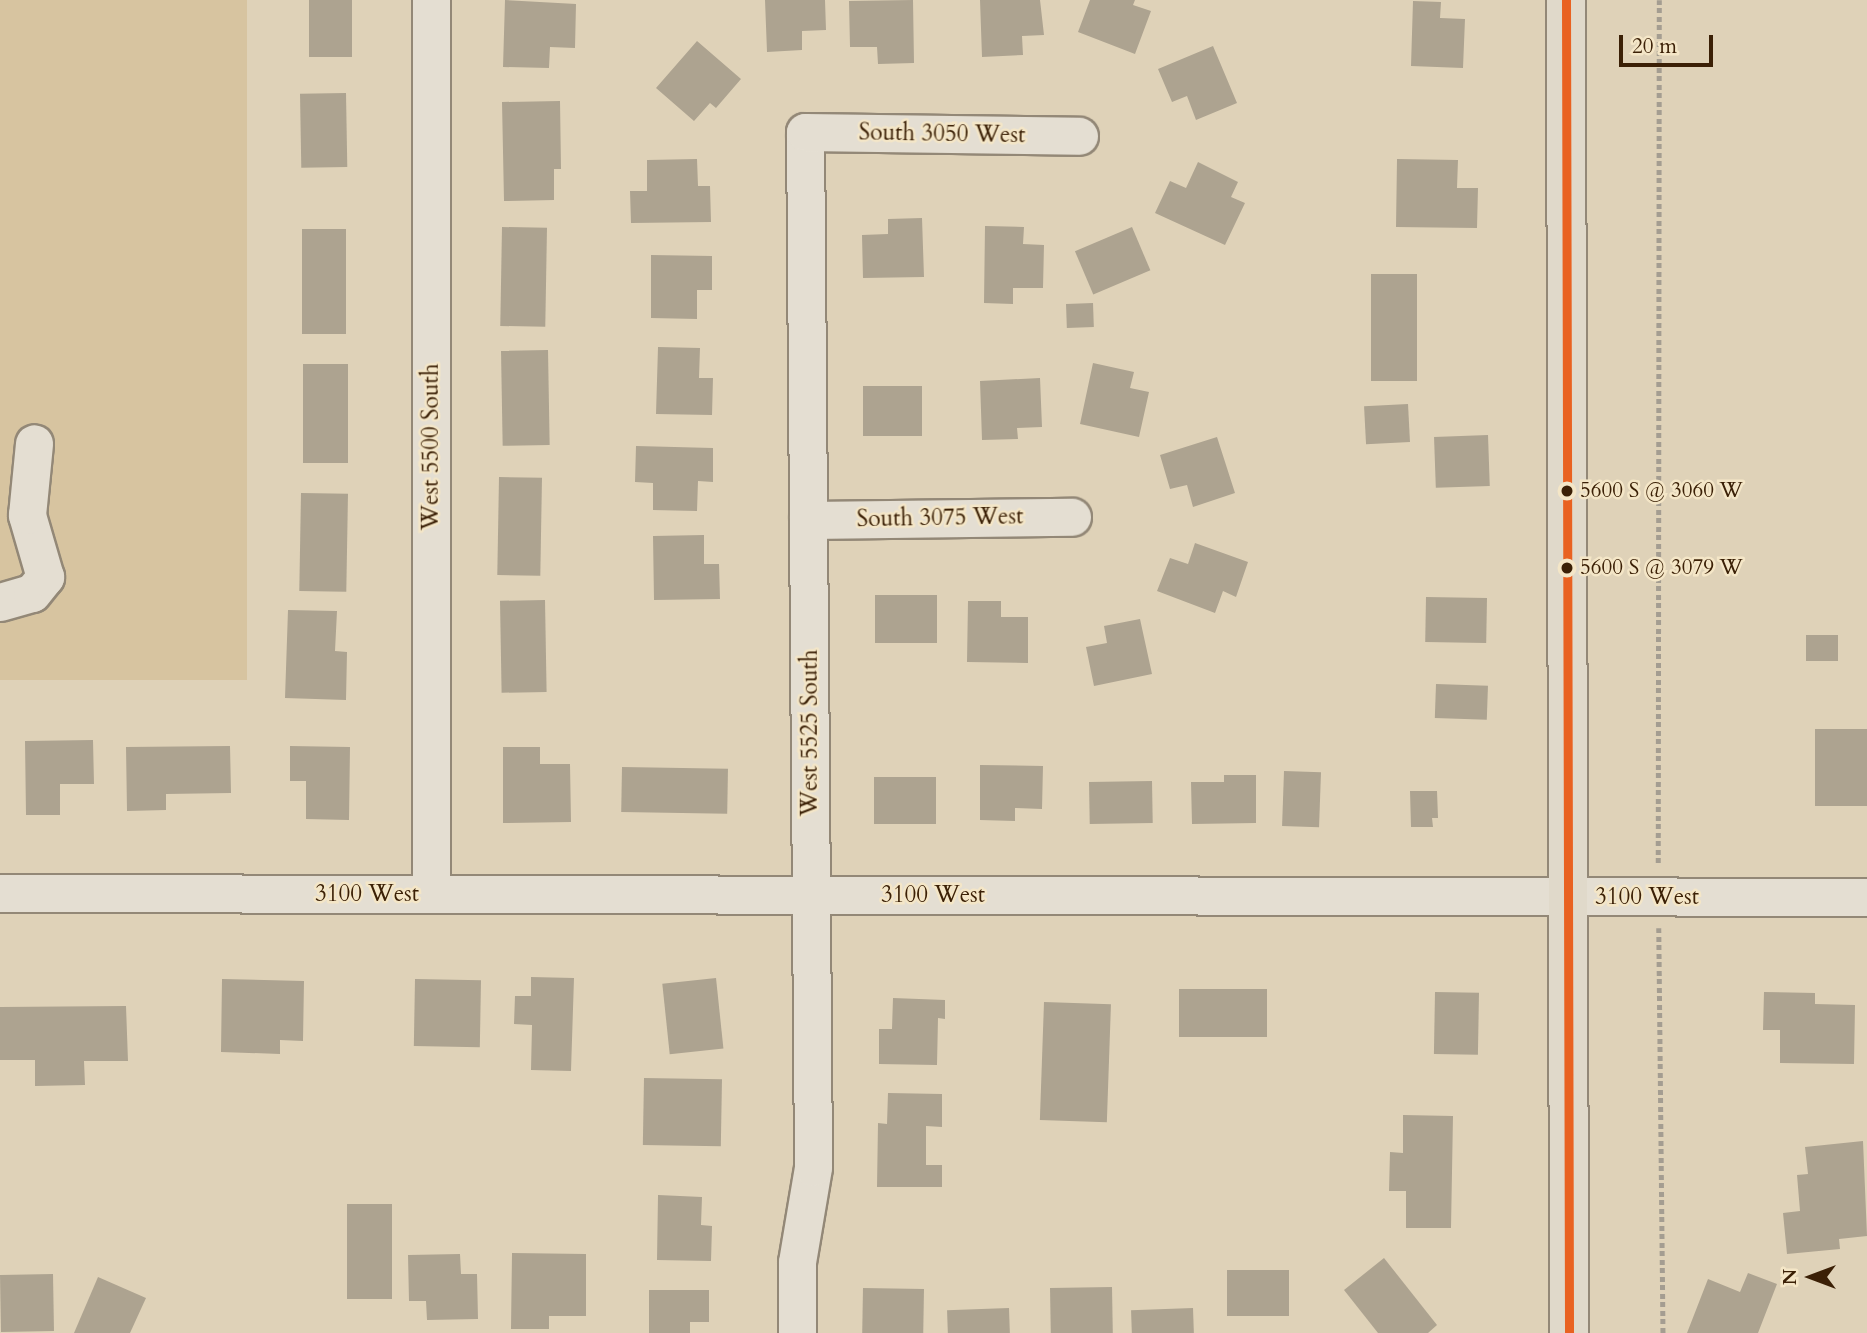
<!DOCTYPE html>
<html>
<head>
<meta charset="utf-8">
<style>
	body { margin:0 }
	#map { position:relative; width:1867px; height:1333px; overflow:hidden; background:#dfd2b8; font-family:Cardo,serif }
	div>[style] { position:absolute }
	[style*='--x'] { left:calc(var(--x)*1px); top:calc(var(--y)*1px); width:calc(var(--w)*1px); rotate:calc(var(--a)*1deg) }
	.green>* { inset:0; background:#d7c4a0; transform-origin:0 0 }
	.building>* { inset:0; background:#ada390; transform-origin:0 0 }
	.path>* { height:4.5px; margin-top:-2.25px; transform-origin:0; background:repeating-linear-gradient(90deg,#a49d91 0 5px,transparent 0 8.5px) }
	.roads { filter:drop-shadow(2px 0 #938877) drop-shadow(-2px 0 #938877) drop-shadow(0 2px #938877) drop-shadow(0 -2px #938877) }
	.minor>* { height:37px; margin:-18.5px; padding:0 18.5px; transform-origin:18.5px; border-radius:18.5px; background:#e4ded2 }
	.major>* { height:38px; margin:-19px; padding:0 19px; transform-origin:19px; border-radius:19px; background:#e0d9ca }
	.bus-1>* { height:9px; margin:-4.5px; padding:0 4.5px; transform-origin:4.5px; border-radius:4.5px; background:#e96221 }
	.dots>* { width:19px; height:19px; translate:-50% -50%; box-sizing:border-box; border:4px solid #f4e6c7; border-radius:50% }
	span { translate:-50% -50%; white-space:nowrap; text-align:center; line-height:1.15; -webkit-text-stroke:5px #f4e6c7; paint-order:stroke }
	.bus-label { font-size:21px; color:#3b2006 }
	.left { translate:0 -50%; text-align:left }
	.street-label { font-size:23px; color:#3b2006 }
	.north { position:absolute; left:1776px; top:1242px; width:70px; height:70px; -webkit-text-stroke:5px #f4e6c7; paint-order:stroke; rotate:270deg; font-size:19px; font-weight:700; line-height:28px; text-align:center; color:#3b2006 }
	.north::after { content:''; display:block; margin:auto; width:24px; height:32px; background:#3b2006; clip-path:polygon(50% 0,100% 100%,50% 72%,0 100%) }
	.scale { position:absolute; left:1619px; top:35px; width:94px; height:32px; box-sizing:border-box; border:4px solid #3b2006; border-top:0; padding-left:9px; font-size:21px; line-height:24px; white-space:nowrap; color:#3b2006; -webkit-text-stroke:5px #f4e6c7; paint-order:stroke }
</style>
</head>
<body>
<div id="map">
	<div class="green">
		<i style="left:0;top:0;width:247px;height:680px"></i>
	</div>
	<div class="building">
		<i style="left:309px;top:0;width:43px;height:57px"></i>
		<i style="clip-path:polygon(505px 0,576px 4px,575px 48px,550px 47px,549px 68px,503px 67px)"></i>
		<i style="clip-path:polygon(765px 0,825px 0,826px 30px,802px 31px,802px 50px,767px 52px)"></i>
		<i style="clip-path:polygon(913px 0,914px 63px,878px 64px,877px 47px,850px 47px,849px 1px)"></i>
		<i style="clip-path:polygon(980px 0,1040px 0,1044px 35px,1022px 36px,1023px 55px,982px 57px)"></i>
		<i style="clip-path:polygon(1090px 0,1135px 0,1133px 5px,1151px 11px,1135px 54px,1078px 32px)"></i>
		<i style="clip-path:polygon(1413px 1px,1441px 2px,1440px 18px,1465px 19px,1463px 68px,1411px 66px)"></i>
		<i style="clip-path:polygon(697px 41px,741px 79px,716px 108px,710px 103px,694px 121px,656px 88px)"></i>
		<i style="clip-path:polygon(1213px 46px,1237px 103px,1196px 120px,1187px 96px,1172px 102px,1158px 69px)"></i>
		<i style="left:346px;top:93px;width:74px;height:46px;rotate:89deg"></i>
		<i style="clip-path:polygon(560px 101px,561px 169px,554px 169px,554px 200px,504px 201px,502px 102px)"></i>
		<i style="clip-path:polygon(697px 159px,698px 186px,710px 186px,711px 222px,631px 223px,630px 191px,647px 191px,647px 160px)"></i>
		<i style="clip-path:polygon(1397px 159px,1458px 160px,1457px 188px,1478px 188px,1477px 228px,1396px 227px)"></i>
		<i style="clip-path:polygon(1198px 162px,1238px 182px,1231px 197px,1245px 203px,1225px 245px,1155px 213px,1170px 181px,1186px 188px)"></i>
		<i style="clip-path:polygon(922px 218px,924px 277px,863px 278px,862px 235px,888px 234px,888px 219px)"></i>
		<i style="clip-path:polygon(985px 226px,1024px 227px,1023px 244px,1044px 245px,1043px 288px,1013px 288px,1013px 304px,984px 303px)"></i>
		<i style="left:502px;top:227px;width:45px;height:99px;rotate:1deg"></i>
		<i style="left:1132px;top:227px;width:47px;height:62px;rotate:67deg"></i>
		<i style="left:302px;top:229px;width:44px;height:105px"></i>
		<i style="clip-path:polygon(651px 255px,712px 256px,712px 290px,697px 290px,697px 319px,651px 318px)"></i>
		<i style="left:1371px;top:274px;width:46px;height:107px"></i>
		<i style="left:1093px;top:303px;width:24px;height:27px;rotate:88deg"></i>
		<i style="clip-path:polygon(658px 347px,700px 348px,699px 378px,713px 378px,712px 415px,656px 414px)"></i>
		<i style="left:548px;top:350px;width:95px;height:47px;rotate:89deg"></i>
		<i style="clip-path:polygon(1093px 363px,1134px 372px,1130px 388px,1149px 392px,1139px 437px,1080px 424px)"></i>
		<i style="left:303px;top:364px;width:45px;height:99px"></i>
		<i style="clip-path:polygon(1040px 378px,1042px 427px,1017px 428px,1018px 439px,982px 440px,980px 381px)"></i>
		<i style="left:863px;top:386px;width:59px;height:50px"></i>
		<i style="left:1408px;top:404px;width:38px;height:44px;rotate:87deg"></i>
		<i style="left:1488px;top:435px;width:51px;height:54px;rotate:88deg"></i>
		<i style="clip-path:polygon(1217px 437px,1235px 493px,1193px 507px,1187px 485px,1170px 489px,1160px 455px)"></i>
		<i style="clip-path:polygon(636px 446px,713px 448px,713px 482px,698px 481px,697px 511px,653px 510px,653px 483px,635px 482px)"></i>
		<i style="left:499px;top:477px;width:43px;height:98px;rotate:1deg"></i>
		<i style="left:301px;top:493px;width:47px;height:98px;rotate:1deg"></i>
		<i style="clip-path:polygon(704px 535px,704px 564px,719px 564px,720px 599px,654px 600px,653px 536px)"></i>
		<i style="clip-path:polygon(1195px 543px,1248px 562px,1236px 597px,1223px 591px,1215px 613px,1157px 591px,1170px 558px,1188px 564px)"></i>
		<i style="left:937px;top:595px;width:48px;height:62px;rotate:90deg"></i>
		<i style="left:1426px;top:597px;width:61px;height:45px;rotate:1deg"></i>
		<i style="left:545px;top:600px;width:92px;height:45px;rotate:89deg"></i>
		<i style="clip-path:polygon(968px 601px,1001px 601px,1001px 617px,1028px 617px,1028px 663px,967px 662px)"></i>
		<i style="clip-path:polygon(288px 610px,337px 611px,335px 651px,347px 652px,346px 700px,285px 698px)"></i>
		<i style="clip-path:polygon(1140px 619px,1152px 674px,1094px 686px,1086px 647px,1107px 643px,1104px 626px)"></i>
		<i style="left:1806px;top:635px;width:32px;height:26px"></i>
		<i style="left:1436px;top:684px;width:52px;height:34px;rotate:2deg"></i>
		<i style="left:1815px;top:729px;width:52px;height:77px"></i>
		<i style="clip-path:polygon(93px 740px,94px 784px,60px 784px,60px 815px,26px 815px,25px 741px)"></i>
		<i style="clip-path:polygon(230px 746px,231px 793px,166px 794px,166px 810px,127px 811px,126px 747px)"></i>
		<i style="clip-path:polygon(290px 746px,350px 747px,349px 820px,306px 819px,306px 781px,290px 781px)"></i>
		<i style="clip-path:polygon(503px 747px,540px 747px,540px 764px,570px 764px,571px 822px,503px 823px)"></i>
		<i style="clip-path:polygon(980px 765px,1043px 766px,1042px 809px,1015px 808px,1015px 821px,980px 820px)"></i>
		<i style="left:622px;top:767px;width:106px;height:45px;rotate:1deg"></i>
		<i style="left:1284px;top:771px;width:37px;height:55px;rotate:2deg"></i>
		<i style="clip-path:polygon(1224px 775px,1256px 775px,1256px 823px,1192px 824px,1191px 782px,1224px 782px)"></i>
		<i style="left:936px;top:777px;width:47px;height:62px;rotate:90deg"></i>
		<i style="left:1152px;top:781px;width:42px;height:63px;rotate:89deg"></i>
		<i style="clip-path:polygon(1410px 791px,1437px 791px,1438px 818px,1432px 818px,1433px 827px,1411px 827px)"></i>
		<i style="clip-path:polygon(531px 977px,574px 978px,571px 1071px,531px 1070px,532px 1025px,514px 1024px,515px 996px,531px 996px)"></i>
		<i style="left:716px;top:978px;width:71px;height:54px;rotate:84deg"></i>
		<i style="clip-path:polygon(222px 979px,304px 981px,303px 1041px,280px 1040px,280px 1054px,221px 1052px)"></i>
		<i style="left:415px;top:979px;width:66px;height:67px;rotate:1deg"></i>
		<i style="left:1179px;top:989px;width:88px;height:48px"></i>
		<i style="left:1435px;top:992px;width:44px;height:62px;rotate:1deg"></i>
		<i style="clip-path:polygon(1764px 992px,1815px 993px,1815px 1004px,1855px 1005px,1854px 1064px,1780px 1063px,1780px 1030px,1763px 1030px)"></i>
		<i style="clip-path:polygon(893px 998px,945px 1000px,945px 1019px,938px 1018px,937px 1065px,879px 1064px,879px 1029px,892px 1029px)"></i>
		<i style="left:1044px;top:1002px;width:67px;height:118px;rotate:2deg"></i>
		<i style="clip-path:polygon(126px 1006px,128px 1061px,84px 1061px,85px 1085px,35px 1086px,35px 1060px,0 1060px,0 1007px)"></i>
		<i style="left:644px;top:1078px;width:78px;height:67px;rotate:1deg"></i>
		<i style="clip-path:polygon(888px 1093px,942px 1094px,942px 1127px,926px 1126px,926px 1165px,942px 1165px,942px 1187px,877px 1187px,878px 1123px,887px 1124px)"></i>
		<i style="clip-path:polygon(1403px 1115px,1453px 1116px,1451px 1228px,1406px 1228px,1406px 1191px,1389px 1191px,1390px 1152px,1403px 1153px)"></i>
		<i style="clip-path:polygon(1863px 1141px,1867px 1236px,1839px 1239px,1840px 1249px,1787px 1254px,1783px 1213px,1800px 1211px,1797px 1175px,1808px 1174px,1805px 1147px)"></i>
		<i style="clip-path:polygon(658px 1195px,702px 1197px,701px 1225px,712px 1226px,711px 1261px,657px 1260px)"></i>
		<i style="left:347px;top:1204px;width:45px;height:95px"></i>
		<i style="clip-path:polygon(512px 1253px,586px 1254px,586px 1316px,549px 1316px,549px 1329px,511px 1329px)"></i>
		<i style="clip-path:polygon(460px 1254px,461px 1274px,477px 1274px,478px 1319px,427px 1320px,426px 1301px,409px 1301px,408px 1255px)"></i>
		<i style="clip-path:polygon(1384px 1258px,1437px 1325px,1428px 1333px,1378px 1333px,1344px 1290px)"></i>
		<i style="left:1227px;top:1270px;width:62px;height:46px"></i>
		<i style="clip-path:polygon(1748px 1273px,1777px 1284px,1758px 1333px,1687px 1333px,1708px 1279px,1740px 1292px)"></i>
		<i style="left:53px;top:1274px;width:57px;height:53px;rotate:89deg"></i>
		<i style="clip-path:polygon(98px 1277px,146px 1298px,130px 1333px,74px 1333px)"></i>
		<i style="left:1112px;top:1287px;width:46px;height:62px;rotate:89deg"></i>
		<i style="left:863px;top:1288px;width:61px;height:45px;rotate:1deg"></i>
		<i style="clip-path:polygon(649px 1290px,709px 1290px,709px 1322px,690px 1322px,690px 1333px,649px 1333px)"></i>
		<i style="left:1009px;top:1308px;width:25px;height:62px;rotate:88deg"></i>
		<i style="left:1193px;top:1308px;width:25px;height:62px;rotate:88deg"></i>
	</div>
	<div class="path">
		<i style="--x:1658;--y:863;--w:863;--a:-89.93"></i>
		<i style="--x:1659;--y:928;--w:405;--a:89.4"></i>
	</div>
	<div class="roads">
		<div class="minor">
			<i style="--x:431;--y:0;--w:894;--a:90"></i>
			<i style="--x:808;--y:520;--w:264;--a:-0.7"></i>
			<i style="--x:0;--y:602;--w:33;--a:-16"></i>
			<i style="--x:32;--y:593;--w:21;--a:-51"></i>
			<i style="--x:45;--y:577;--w:65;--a:-106.2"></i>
			<i style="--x:27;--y:515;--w:72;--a:-84.4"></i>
			<i style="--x:0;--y:893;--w:1867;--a:0.12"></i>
			<i style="--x:797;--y:1333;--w:71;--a:-90"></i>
			<i style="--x:797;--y:1262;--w:96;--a:-80.4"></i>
			<i style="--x:813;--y:1167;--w:1035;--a:-90.44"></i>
			<i style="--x:805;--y:132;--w:274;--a:0.8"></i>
		</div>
		<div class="major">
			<i style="--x:1566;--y:0;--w:1333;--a:89.87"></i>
		</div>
	</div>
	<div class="bus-1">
		<i style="--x:1566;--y:0;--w:1333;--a:89.87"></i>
	</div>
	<div class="dots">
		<i style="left:1567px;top:491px;background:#3b2006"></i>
		<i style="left:1567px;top:568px;background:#3b2006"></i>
	</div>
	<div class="bus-label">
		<span class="left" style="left:1580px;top:491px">5600 S @ 3060 W</span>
		<span class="left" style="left:1580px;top:568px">5600 S @ 3079 W</span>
	</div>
	<div class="street-label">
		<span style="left:942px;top:134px;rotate:1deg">South 3050 West</span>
		<span style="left:431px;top:447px;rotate:-90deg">West 5500 South</span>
		<span style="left:940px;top:518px;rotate:-1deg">South 3075 West</span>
		<span style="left:810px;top:733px;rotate:-90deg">West 5525 South</span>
		<span style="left:367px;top:894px">3100 West</span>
		<span style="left:933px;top:895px">3100 West</span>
		<span style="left:1647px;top:897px">3100 West</span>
	</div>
	<div class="north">N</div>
	<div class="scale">20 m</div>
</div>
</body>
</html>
